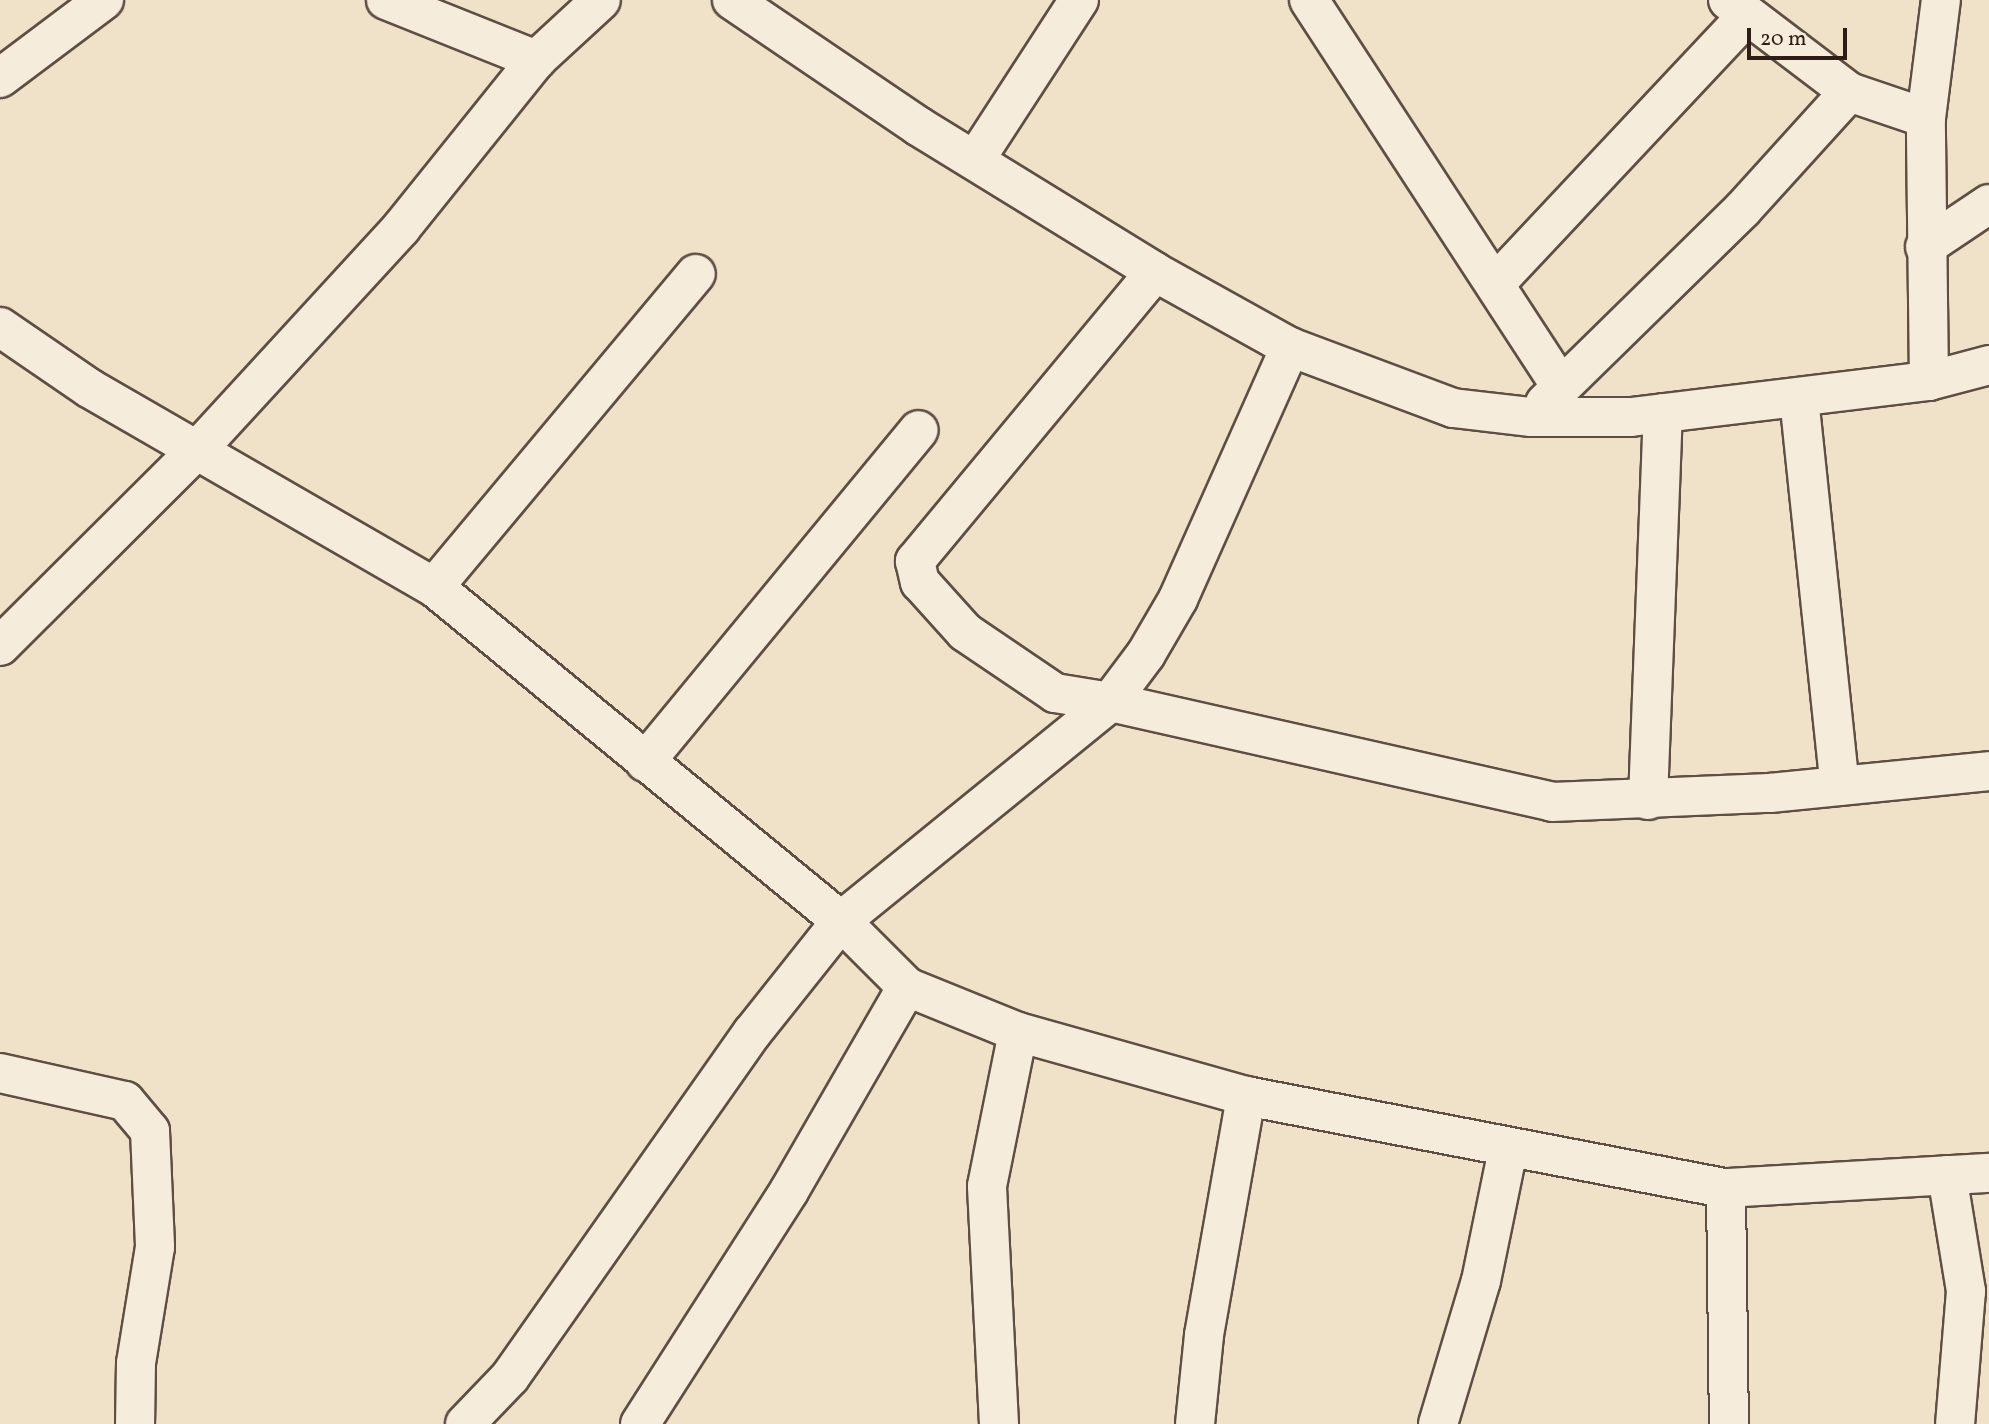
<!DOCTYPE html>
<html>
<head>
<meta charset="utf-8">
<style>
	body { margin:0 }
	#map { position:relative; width:1989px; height:1424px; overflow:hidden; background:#f0e2c9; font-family:Vollkorn,serif }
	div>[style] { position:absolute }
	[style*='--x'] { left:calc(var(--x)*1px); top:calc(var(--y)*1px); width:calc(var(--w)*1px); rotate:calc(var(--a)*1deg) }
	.roads { filter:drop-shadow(2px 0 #5e4e43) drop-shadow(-2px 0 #5e4e43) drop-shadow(0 2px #5e4e43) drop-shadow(0 -2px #5e4e43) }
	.minor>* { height:38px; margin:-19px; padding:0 19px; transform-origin:19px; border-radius:19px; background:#f5ecdc }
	span { translate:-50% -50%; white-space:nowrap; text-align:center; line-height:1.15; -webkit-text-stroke:5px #f5ecdc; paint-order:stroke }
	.scale { position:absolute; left:1747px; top:28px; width:100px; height:32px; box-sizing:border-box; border:4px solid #2e1d16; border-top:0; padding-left:9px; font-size:21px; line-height:24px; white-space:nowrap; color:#2e1d16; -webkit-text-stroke:5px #f5ecdc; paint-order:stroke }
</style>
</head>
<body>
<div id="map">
	<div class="roads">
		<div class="minor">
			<i style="--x:386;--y:0;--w:162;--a:21.8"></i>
			<i style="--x:732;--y:0;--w:225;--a:34.1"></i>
			<i style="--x:918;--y:126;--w:278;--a:31.6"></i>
			<i style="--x:1155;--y:272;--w:154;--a:29.1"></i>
			<i style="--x:1290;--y:347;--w:174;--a:20.5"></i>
			<i style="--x:1453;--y:408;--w:79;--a:6.6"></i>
			<i style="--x:1531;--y:417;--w:100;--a:0"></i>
			<i style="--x:1631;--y:417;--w:300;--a:-6.9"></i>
			<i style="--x:1929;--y:381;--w:62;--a:-14.9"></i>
			<i style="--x:1309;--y:0;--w:461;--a:56.9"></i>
			<i style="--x:1728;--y:0;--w:152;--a:37.2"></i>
			<i style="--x:1849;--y:92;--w:81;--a:18.7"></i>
			<i style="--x:0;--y:78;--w:130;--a:-36.9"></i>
			<i style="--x:975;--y:160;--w:191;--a:-57"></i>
			<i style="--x:1925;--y:247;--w:77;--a:-33.9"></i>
			<i style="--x:1155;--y:272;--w:376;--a:129.7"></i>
			<i style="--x:915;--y:561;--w:22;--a:77"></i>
			<i style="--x:920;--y:582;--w:67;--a:48"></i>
			<i style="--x:965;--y:632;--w:109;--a:34.1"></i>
			<i style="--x:1055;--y:693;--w:56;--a:9.3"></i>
			<i style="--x:1110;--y:702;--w:60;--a:-53.1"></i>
			<i style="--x:1146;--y:654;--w:64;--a:-59.8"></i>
			<i style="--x:1178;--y:599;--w:276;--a:-66"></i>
			<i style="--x:1495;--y:284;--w:366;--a:-46.8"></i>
			<i style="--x:0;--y:327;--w:108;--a:34.4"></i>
			<i style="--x:89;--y:388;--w:398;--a:30"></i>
			<i style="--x:434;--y:587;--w:527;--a:39.37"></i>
			<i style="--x:841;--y:921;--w:93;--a:45"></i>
			<i style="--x:907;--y:987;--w:120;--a:22.1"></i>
			<i style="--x:1018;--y:1032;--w:237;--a:15.7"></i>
			<i style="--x:1246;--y:1096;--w:489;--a:10.9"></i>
			<i style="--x:1726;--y:1188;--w:263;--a:-3.3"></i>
			<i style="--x:1929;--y:381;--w:263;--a:-90.7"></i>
			<i style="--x:1926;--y:118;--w:119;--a:-82.8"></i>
			<i style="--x:1799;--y:398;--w:390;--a:84"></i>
			<i style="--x:1545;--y:403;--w:277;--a:-44.4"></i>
			<i style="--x:1743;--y:209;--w:158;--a:-47.8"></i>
			<i style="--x:434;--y:587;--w:408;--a:-50.1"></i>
			<i style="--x:0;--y:646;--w:281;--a:-44.9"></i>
			<i style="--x:199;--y:448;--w:299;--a:-47.4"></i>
			<i style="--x:401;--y:228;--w:216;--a:-51.2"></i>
			<i style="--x:536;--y:60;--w:88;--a:-42.7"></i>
			<i style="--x:645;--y:762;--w:430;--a:-50.5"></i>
			<i style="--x:1648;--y:800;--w:387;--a:-87.8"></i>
			<i style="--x:0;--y:1073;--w:128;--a:12.6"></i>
			<i style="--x:125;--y:1101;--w:39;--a:50"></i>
			<i style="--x:150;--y:1131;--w:116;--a:87.5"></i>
			<i style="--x:155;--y:1247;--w:118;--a:99.3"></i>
			<i style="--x:136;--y:1363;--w:61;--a:90.9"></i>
			<i style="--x:1947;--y:1175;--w:118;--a:80.7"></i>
			<i style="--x:1966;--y:1291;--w:133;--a:94.7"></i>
			<i style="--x:1726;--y:1188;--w:236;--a:89.3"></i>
			<i style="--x:465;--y:1424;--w:65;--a:-46.2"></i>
			<i style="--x:510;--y:1377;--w:421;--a:-54.9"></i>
			<i style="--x:752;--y:1033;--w:143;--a:-51.5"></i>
			<i style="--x:841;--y:921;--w:347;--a:-39.1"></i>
			<i style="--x:1110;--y:702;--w:453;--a:12.7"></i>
			<i style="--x:1552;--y:802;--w:218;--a:-2.4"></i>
			<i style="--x:1770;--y:793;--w:220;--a:-5.7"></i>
			<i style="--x:640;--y:1424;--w:277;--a:-57.4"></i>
			<i style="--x:789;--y:1191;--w:236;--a:-60"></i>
			<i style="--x:999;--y:1424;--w:238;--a:-92.9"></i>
			<i style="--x:987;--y:1186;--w:157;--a:-78.6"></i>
			<i style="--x:1195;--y:1424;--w:89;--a:-84.2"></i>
			<i style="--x:1204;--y:1335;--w:243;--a:-80"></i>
			<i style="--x:1438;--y:1424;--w:149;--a:-73.3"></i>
			<i style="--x:1481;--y:1281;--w:135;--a:-78.4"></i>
		</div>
	</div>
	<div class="scale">20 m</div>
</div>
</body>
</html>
